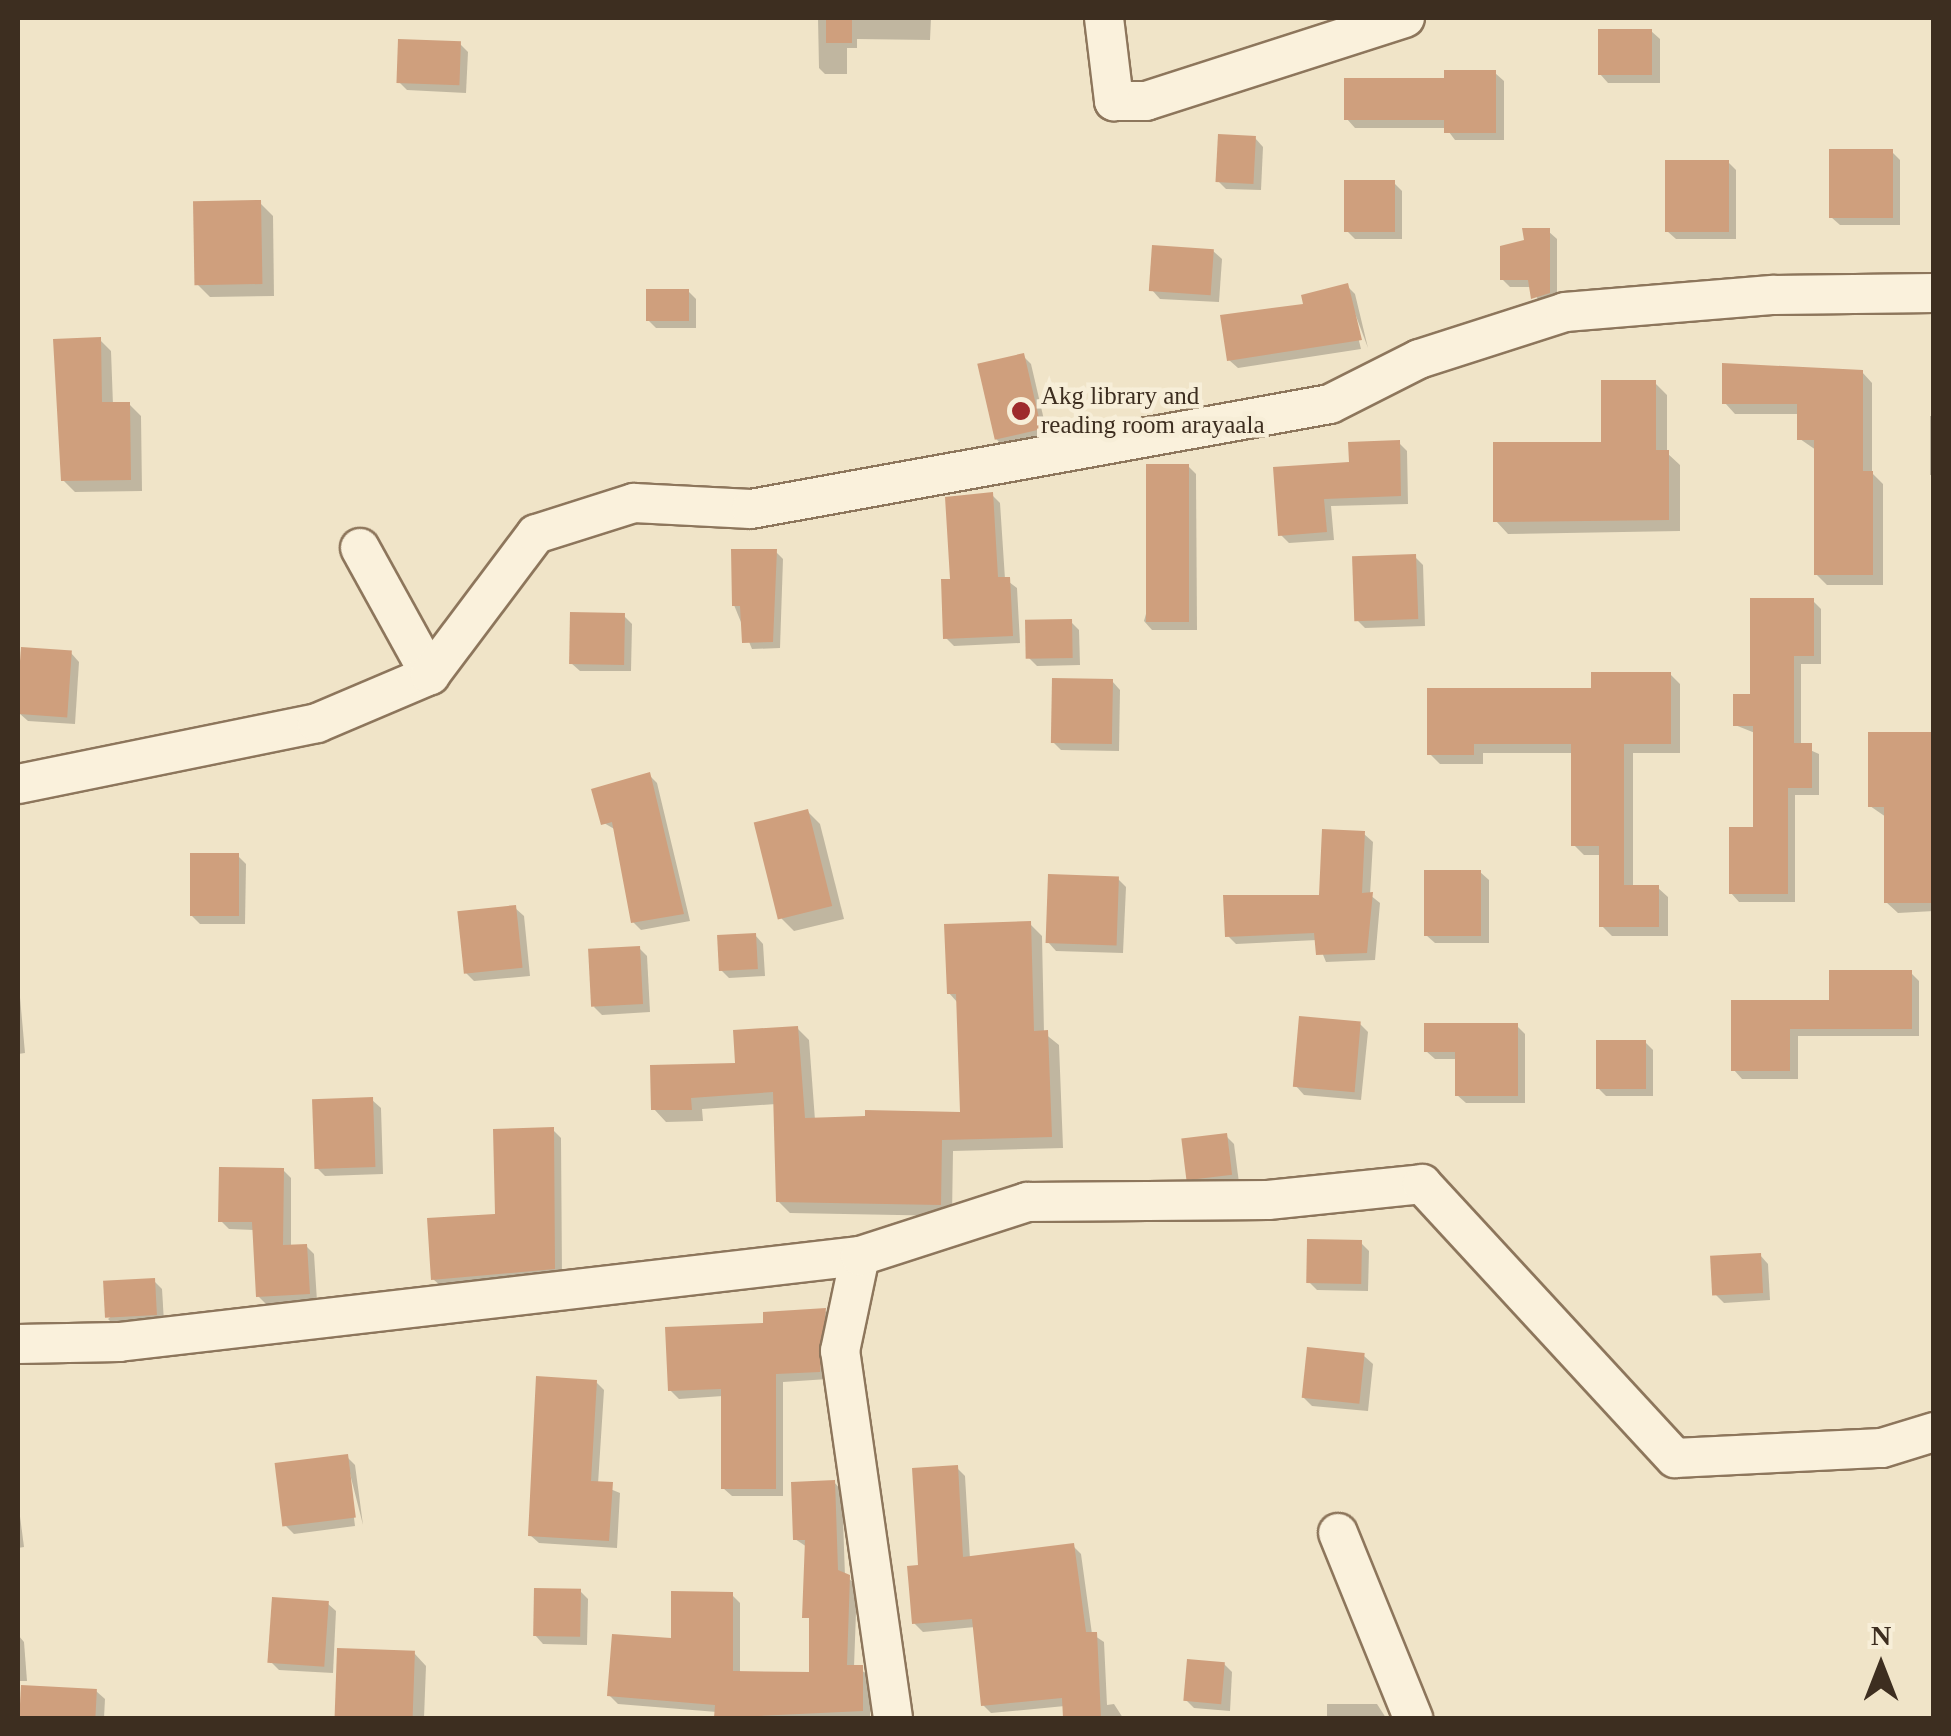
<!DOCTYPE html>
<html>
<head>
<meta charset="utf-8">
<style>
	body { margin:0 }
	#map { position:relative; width:1951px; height:1736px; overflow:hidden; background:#f0e4c8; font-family:Georgia,serif }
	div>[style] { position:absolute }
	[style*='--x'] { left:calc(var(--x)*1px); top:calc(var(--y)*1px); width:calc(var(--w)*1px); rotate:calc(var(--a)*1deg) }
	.shadow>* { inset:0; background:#0003; transform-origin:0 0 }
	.building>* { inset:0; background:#cf9f7d; transform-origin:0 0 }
	.roads { filter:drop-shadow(2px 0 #8d765c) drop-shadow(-2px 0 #8d765c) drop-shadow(0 2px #8d765c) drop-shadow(0 -2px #8d765c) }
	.minor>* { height:38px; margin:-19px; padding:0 19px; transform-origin:19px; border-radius:19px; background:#faf1dc }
	.dots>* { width:28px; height:28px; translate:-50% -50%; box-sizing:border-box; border:5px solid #f7eed8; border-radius:50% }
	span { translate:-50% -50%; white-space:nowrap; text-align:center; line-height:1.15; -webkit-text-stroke:9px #f7eed8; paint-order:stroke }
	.poi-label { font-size:25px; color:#3d2e20 }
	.left { translate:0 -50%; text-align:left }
	.frame { position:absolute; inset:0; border:20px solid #3d2e20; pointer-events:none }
	.north { position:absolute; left:1831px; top:1616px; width:100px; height:100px; -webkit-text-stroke:8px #f7eed8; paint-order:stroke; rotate:0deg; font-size:28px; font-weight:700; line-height:40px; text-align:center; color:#3d2e20 }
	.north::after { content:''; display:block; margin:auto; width:35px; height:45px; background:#3d2e20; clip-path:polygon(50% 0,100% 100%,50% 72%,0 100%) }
</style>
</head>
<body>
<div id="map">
	<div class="shadow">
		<i style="clip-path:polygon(818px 18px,931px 18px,930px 40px,857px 39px,857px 48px,847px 48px,847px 74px,825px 74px,819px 68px)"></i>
		<i style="clip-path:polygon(1651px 31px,1660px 39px,1660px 83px,1608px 83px,1600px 74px)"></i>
		<i style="clip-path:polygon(460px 44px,468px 52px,466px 93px,407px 90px,399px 82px)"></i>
		<i style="clip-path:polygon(1495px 73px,1504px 81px,1504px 140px,1455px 140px,1446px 128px,1355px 128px,1347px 119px,1446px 80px)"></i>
		<i style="clip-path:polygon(1255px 138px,1263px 147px,1261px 190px,1226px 189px,1218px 181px)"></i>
		<i style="clip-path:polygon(1892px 152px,1900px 160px,1900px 225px,1840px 225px,1831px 217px)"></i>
		<i style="clip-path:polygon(1728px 162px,1736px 170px,1736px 239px,1676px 239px,1667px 231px)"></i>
		<i style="clip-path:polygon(1394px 183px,1402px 191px,1402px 239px,1355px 239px,1347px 231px)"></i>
		<i style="clip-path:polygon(260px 203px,273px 216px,274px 296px,210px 297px,197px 284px)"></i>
		<i style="clip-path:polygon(1548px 231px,1557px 239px,1557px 301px,1541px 306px,1532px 287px,1510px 287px,1502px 279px,1526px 242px)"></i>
		<i style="clip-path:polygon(1213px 251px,1222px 259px,1219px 302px,1160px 299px,1152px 290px)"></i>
		<i style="clip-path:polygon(1347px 286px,1355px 294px,1368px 348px,1347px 292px,1361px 349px,1238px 368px,1229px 360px)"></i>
		<i style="clip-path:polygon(688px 291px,696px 299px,696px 328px,656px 328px,648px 320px)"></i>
		<i style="clip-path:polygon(100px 340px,111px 351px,113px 405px,129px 404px,141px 416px,142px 491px,75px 492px,63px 480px)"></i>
		<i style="clip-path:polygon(1023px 356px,1031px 364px,1048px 437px,1005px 447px,996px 439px)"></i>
		<i style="clip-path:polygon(1862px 372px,1872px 383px,1872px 473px,1883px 484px,1883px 585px,1827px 585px,1816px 574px,1816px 450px,1800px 439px,1800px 414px,1735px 414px,1725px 403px)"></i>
		<i style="clip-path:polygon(1655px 383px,1667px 395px,1667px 453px,1680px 465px,1680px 531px,1508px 534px,1496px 521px,1604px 444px)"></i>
		<i style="left:1930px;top:416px;width:4px;height:59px"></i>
		<i style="clip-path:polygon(1399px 443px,1407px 451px,1408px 504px,1331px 506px,1334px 540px,1289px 543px,1280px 534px,1351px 464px)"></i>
		<i style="clip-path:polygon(1188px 466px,1196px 474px,1197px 630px,1152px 630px,1144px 621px)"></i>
		<i style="clip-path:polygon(992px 495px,1000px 503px,1005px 579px,1017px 588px,1020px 643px,954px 646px,946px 638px,952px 582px)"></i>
		<i style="clip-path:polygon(776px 552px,783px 559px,780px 648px,752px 649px,734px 605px)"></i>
		<i style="clip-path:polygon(1415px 557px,1423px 565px,1425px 626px,1365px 628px,1357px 620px)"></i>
		<i style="clip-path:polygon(1813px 601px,1821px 609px,1821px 664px,1801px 664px,1801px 746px,1819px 754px,1819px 795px,1795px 795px,1795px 902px,1739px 902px,1731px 893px,1755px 830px,1755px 733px,1735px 725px)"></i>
		<i style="clip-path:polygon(624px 616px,632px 624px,631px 671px,580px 671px,571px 663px)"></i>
		<i style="clip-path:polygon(1071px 622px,1079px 630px,1080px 665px,1037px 666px,1029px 658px)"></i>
		<i style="clip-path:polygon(71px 653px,79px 662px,75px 724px,28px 721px,19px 713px)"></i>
		<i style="clip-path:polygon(1670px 674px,1680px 684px,1680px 753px,1633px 753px,1633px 888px,1658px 888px,1668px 897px,1668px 936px,1612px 936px,1602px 926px,1602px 855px,1584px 855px,1574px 845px,1574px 753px,1483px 753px,1483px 764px,1440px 764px,1430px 754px,1593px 690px)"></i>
		<i style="clip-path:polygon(1112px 681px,1120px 690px,1119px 751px,1061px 750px,1053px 742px)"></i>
		<i style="clip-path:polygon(1934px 734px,1934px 911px,1898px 913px,1886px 902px,1886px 817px,1870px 806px)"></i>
		<i style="clip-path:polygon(649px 775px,657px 783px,690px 921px,641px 930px,633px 922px,616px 830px,604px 823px)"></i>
		<i style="clip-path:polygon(807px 811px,820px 824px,844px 919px,794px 931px,781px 918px)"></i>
		<i style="clip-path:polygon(1364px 834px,1373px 842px,1370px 895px,1380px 903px,1375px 960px,1326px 962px,1317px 940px,1236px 944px,1228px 936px,1321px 897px)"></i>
		<i style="clip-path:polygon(238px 856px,246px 864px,245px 924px,200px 924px,191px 915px)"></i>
		<i style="clip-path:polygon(1480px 872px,1489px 880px,1489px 943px,1435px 943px,1426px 935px)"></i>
		<i style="clip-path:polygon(1118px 879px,1126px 887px,1123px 953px,1056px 951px,1048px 942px)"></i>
		<i style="clip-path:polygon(515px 908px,524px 916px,530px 976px,474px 981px,466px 973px)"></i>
		<i style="clip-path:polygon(1030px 924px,1042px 936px,1044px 1033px,1059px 1045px,1063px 1148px,953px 1151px,952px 1216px,790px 1213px,778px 1201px,776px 1104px,702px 1109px,703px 1121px,666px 1122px,654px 1109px,797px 1028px,809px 1040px,815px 1120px,962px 1114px,958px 1003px,949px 993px)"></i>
		<i style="clip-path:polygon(755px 935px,763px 944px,765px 976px,729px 978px,721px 970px)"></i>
		<i style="clip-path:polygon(639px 948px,647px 956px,650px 1012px,602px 1015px,594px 1007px)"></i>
		<i style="clip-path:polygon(1911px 973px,1919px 981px,1919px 1036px,1798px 1036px,1798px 1079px,1742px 1079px,1734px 1070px,1734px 1002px,1832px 1002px)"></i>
		<i style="clip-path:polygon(18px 975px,25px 1053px,18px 1054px)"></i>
		<i style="clip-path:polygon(1360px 1024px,1368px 1032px,1361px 1100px,1304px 1095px,1296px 1086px)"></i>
		<i style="clip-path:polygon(1517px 1026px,1525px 1034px,1525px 1103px,1466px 1103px,1457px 1095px,1457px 1059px,1435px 1059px,1426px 1051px)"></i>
		<i style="clip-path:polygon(1645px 1042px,1653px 1050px,1653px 1096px,1606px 1096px,1598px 1088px)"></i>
		<i style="clip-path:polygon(372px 1100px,381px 1108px,383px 1174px,325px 1176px,317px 1168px)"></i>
		<i style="clip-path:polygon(553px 1130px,561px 1138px,562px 1276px,442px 1287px,433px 1279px,498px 1217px)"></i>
		<i style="clip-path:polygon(1226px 1136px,1234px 1144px,1239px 1183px,1197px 1185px,1189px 1177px)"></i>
		<i style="clip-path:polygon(283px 1170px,291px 1178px,291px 1247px,306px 1246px,314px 1254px,317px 1301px,266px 1304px,258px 1296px,254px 1230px,229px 1229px,221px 1221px)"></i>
		<i style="clip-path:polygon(1361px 1243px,1369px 1251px,1368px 1291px,1317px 1290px,1309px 1282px)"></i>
		<i style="clip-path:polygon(1760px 1255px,1768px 1264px,1770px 1300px,1724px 1303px,1716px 1295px)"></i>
		<i style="clip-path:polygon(154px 1281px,162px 1289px,164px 1322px,116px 1327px,108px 1319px)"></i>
		<i style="clip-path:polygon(825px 1311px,833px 1319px,828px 1379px,783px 1382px,783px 1496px,732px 1496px,723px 1488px,723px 1396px,679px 1399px,670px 1390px,766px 1326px)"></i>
		<i style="clip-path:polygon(1364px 1356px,1373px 1364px,1368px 1411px,1312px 1406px,1304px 1398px)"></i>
		<i style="clip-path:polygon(596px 1382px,604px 1390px,598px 1484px,620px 1493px,617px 1548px,539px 1543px,530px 1535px)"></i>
		<i style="clip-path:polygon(347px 1457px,355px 1465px,363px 1525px,347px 1462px,355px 1526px,294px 1534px,285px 1525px)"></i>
		<i style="clip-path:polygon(957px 1468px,965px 1476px,970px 1559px,1073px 1546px,1081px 1554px,1092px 1634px,1104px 1642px,1107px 1705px,1114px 1704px,1123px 1718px,1065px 1718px,1065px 1706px,991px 1713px,983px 1705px,975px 1627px,923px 1632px,914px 1623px,921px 1568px)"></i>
		<i style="clip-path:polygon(834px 1482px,842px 1491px,845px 1576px,857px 1585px,854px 1667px,870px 1675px,870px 1718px,717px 1718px,717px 1712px,618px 1704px,609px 1695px,732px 1595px,740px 1603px,740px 1674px,812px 1675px,807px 1547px,795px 1539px)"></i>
		<i style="clip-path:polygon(18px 1501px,24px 1547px,18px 1548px)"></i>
		<i style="clip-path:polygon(580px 1591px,588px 1599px,587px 1645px,543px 1644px,535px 1635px)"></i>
		<i style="clip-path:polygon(327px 1603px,336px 1611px,333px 1673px,279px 1670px,271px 1662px)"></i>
		<i style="clip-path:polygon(18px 1635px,24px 1642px,27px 1681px,18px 1681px)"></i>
		<i style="clip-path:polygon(414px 1653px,426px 1666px,424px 1718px,335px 1717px)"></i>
		<i style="clip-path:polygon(1224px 1664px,1232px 1672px,1230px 1711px,1194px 1708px,1186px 1700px)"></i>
		<i style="clip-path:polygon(23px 1688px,96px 1691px,105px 1699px,104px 1718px,22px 1718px)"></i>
		<i style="clip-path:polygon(1327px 1704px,1377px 1704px,1386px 1718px,1327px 1718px)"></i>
	</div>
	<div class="building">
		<i style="left:826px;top:18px;width:26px;height:25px"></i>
		<i style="left:1598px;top:29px;width:54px;height:46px"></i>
		<i style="left:398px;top:39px;width:63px;height:44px;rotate:2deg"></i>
		<i style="clip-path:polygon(1444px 70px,1496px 70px,1496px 133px,1444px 133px,1444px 120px,1344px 120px,1344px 78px,1444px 78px)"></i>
		<i style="left:1218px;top:134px;width:38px;height:48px;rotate:3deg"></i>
		<i style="left:1829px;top:149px;width:64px;height:69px"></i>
		<i style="left:1665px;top:160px;width:64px;height:72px"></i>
		<i style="left:1344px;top:180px;width:51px;height:52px"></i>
		<i style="left:261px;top:200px;width:84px;height:68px;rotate:89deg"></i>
		<i style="clip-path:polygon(1522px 228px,1550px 228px,1550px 293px,1531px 299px,1528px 280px,1500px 280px,1500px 246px,1524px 240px)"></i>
		<i style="left:1152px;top:245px;width:62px;height:46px;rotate:4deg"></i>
		<i style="clip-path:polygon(1348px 283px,1362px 340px,1227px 361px,1220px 315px,1303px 304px,1301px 295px)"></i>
		<i style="left:646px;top:289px;width:43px;height:32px"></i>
		<i style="clip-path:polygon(101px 337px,102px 402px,130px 402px,131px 480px,61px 481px,53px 339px)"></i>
		<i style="left:1024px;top:353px;width:78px;height:48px;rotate:77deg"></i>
		<i style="clip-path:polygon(1722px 363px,1863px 370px,1863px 471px,1873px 471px,1873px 575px,1814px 575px,1814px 440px,1797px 440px,1797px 404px,1722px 404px)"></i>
		<i style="clip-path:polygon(1601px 380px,1656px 380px,1656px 450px,1669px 450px,1669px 520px,1493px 522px,1493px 442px,1601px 442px)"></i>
		<i style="clip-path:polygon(1400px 440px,1401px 496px,1324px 499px,1327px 532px,1278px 536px,1273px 467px,1349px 462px,1348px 442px)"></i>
		<i style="left:1146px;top:464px;width:43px;height:158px"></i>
		<i style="clip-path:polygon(993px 492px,998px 577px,1010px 577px,1013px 636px,943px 639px,941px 579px,950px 579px,945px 497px)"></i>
		<i style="clip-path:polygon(731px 549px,777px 549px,773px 642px,742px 643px,740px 606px,732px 606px)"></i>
		<i style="left:1416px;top:554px;width:65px;height:64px;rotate:88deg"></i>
		<i style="clip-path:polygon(1750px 598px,1814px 598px,1814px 656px,1794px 656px,1794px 743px,1812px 743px,1812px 788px,1788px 788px,1788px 894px,1729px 894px,1729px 827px,1753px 827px,1753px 726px,1733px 726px,1733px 694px,1750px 694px)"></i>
		<i style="left:570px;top:612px;width:55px;height:52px;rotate:1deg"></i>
		<i style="left:1072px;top:619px;width:39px;height:47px;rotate:89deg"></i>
		<i style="left:21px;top:647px;width:51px;height:67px;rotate:4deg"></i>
		<i style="clip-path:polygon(1591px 672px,1671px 672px,1671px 744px,1624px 744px,1624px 885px,1659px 885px,1659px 927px,1599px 927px,1599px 846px,1571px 846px,1571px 744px,1474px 744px,1474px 755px,1427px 755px,1427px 688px,1591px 688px)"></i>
		<i style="left:1052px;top:678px;width:61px;height:65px;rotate:1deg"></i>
		<i style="clip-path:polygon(1868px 732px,1934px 732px,1934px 903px,1884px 903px,1884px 807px,1868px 807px)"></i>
		<i style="clip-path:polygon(650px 772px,684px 914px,631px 923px,612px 822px,601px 825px,591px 789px)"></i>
		<i style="left:808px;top:809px;width:100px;height:56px;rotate:76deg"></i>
		<i style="clip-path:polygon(1322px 829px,1365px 831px,1362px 893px,1373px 892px,1367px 953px,1316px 955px,1314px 933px,1225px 937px,1223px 895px,1319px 895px)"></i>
		<i style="left:190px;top:853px;width:49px;height:63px"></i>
		<i style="left:1424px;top:870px;width:57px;height:66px"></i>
		<i style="left:1048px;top:874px;width:71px;height:69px;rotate:2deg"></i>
		<i style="left:516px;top:905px;width:63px;height:59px;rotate:84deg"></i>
		<i style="clip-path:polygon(1031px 921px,1034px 1031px,1048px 1030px,1052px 1137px,942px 1140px,941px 1205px,776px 1202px,773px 1092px,691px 1098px,692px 1110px,651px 1110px,650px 1065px,735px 1063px,733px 1030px,798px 1026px,805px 1118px,865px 1116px,865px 1110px,960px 1112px,956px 994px,947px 994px,944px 924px)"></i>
		<i style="left:756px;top:933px;width:36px;height:39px;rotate:87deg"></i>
		<i style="left:640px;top:946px;width:58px;height:52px;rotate:87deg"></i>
		<i style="clip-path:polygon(1829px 970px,1912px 970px,1912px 1029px,1790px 1029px,1790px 1071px,1731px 1071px,1731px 1000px,1829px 1000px)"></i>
		<i style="left:1299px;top:1016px;width:62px;height:71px;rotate:5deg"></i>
		<i style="clip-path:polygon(1424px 1023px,1518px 1023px,1518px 1096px,1455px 1096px,1455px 1052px,1424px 1052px)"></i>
		<i style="left:1596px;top:1040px;width:50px;height:49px"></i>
		<i style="left:373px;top:1097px;width:70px;height:61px;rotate:88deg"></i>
		<i style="clip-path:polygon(554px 1127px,555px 1269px,431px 1280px,427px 1218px,495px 1214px,493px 1129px)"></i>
		<i style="left:1227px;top:1133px;width:42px;height:46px;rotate:83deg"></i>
		<i style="clip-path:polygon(219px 1167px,284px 1168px,283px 1245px,307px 1244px,310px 1294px,256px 1297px,252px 1222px,218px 1222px)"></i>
		<i style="left:1307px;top:1239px;width:55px;height:44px;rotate:1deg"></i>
		<i style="left:1761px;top:1253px;width:40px;height:51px;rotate:87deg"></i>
		<i style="left:155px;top:1278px;width:37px;height:52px;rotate:87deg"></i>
		<i style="clip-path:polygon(826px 1308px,820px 1372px,776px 1374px,776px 1489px,721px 1489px,721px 1389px,668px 1391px,665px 1327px,763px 1323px,763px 1312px)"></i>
		<i style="left:1307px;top:1347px;width:58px;height:51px;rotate:6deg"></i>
		<i style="clip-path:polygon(536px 1376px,597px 1380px,591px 1481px,613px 1482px,609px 1541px,528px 1536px)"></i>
		<i style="left:348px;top:1454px;width:64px;height:74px;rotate:83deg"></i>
		<i style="clip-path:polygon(958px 1465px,963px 1557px,1074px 1543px,1086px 1632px,1097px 1632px,1101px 1718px,1063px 1718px,1062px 1698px,981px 1706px,972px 1619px,912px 1624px,907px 1566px,918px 1565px,912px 1468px)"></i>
		<i style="clip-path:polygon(835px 1480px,838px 1570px,850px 1575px,847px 1665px,863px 1665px,863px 1711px,714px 1718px,715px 1705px,607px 1696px,612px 1634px,671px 1638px,671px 1591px,733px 1592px,733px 1671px,809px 1672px,809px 1618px,802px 1618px,805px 1540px,793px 1540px,791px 1482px)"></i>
		<i style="left:534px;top:1588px;width:47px;height:48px;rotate:1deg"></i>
		<i style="left:272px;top:1597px;width:57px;height:66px;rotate:4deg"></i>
		<i style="left:337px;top:1648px;width:78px;height:70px;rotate:2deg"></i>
		<i style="left:1187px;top:1659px;width:38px;height:42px;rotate:5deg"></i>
		<i style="left:21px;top:1685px;width:76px;height:33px;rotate:3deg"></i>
	</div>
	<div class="roads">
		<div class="minor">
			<i style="--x:1104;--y:18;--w:84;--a:83.1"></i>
			<i style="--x:1114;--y:101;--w:32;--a:0"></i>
			<i style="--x:1146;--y:101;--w:272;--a:-17.8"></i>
			<i style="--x:360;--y:548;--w:145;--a:61.1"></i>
			<i style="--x:18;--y:784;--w:305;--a:-11.5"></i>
			<i style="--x:317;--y:723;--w:123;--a:-23"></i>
			<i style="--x:430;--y:675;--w:176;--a:-53.1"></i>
			<i style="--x:536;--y:534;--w:103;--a:-17.6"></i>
			<i style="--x:634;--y:503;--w:117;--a:2.9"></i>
			<i style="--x:751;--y:509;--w:588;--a:-10.28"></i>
			<i style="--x:1330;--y:404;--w:100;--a:-26.8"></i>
			<i style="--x:1419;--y:359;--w:153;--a:-17.8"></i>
			<i style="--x:1565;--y:312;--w:210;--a:-4.7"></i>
			<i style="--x:1774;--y:295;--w:160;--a:-0.7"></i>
			<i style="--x:18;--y:1344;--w:101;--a:-1.1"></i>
			<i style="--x:119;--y:1342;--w:746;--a:-6.62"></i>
			<i style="--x:1338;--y:1533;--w:200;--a:67.9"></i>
			<i style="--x:893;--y:1718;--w:371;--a:-98.2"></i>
			<i style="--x:840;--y:1351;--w:97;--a:-78.1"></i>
			<i style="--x:860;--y:1256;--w:176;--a:-17.9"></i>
			<i style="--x:1027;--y:1202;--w:241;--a:-0.5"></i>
			<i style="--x:1268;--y:1200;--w:155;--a:-5.9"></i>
			<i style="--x:1422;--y:1184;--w:373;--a:47.3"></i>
			<i style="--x:1675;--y:1458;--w:207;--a:-2.8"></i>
			<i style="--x:1882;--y:1448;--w:54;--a:-17.1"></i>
		</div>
	</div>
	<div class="dots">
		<i style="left:1021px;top:411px;background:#9e2a2b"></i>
	</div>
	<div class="poi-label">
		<span class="left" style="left:1041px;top:411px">Akg library and<br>reading room arayaala</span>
	</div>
	<div class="frame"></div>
	<div class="north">N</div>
</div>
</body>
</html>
